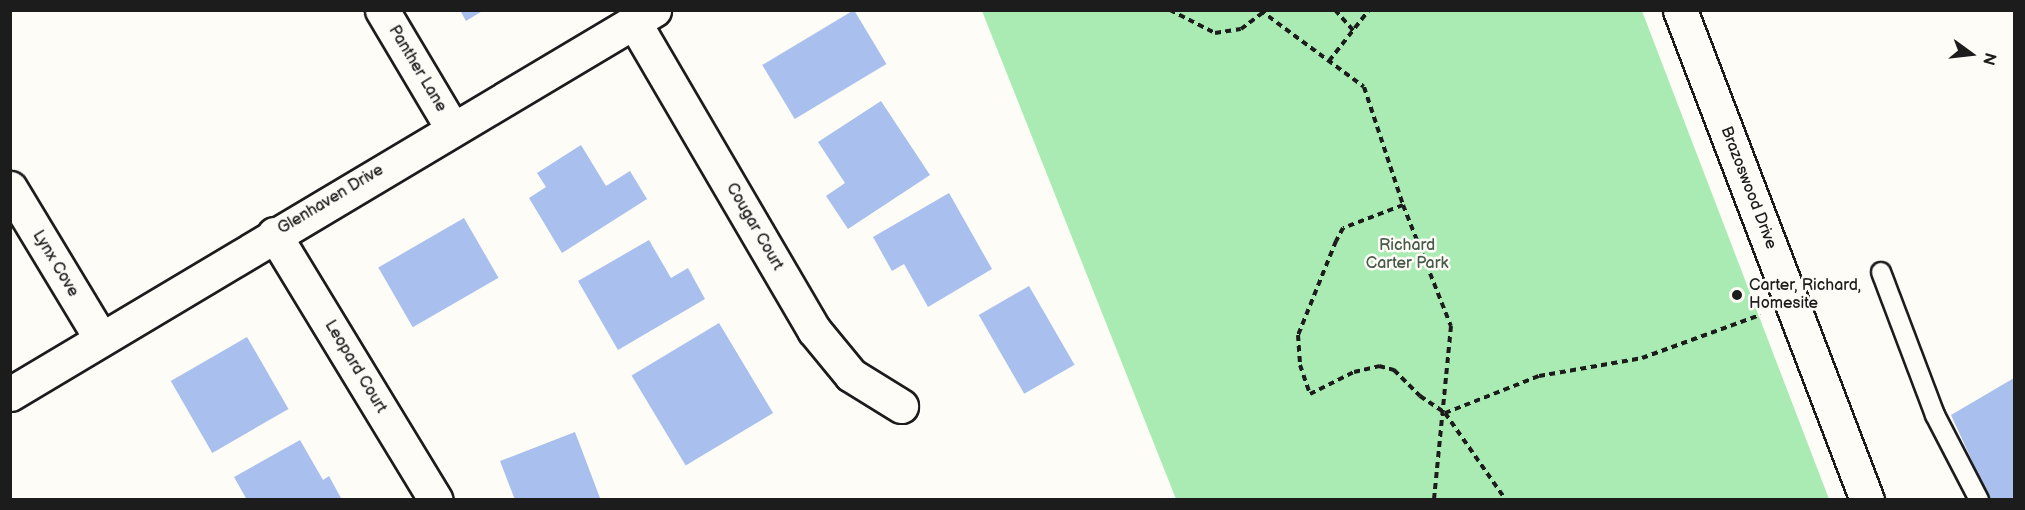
<!DOCTYPE html>
<html>
<head>
<meta charset="utf-8">
<style>
	body { margin:0 }
	#map { position:relative; width:2025px; height:510px; overflow:hidden; background:#fdfcf7; font-family:"Balsamiq Sans",sans-serif }
	div>[style] { position:absolute }
	[style*='--x'] { left:calc(var(--x)*1px); top:calc(var(--y)*1px); width:calc(var(--w)*1px); rotate:calc(var(--a)*1deg) }
	.green>* { inset:0; background:#aaebb4 }
	.building>* { inset:0; background:#a9c0ee; transform-origin:0 0 }
	.path>* { height:4px; margin-top:-2px; transform-origin:0; background:repeating-linear-gradient(90deg,#1c1c1c 0 6px,transparent 0 10.5px) }
	.roads { filter:drop-shadow(2px 0 #1c1c1c) drop-shadow(-2px 0 #1c1c1c) drop-shadow(0 2px #1c1c1c) drop-shadow(0 -2px #1c1c1c) }
	.lane>* { height:18px; margin:-9px; padding:0 9px; transform-origin:9px; border-radius:9px; background:#fdfcf7 }
	.street>* { height:33px; margin:-16.5px; padding:0 16.5px; transform-origin:16.5px; border-radius:16.5px; background:#fdfcf7 }
	.secondary>* { height:33px; margin:-16.5px; padding:0 16.5px; transform-origin:16.5px; border-radius:16.5px; background:#fdfcf7 }
	.dots>* { width:16px; height:16px; translate:-50% -50%; box-sizing:border-box; border:3px solid #fdfcf7; border-radius:50% }
	span { translate:-50% -50%; white-space:nowrap; text-align:center; line-height:1.15; -webkit-text-stroke:5px #fdfcf7; paint-order:stroke }
	.street-label { font-size:16px; color:#1c1c1c }
	.park-label { font-size:16px; color:#475a4a }
	.poi-label { font-size:16px; color:#1c1c1c }
	.left { translate:0 -50%; text-align:left }
	.frame { position:absolute; inset:0; border:12px solid #1c1c1c; pointer-events:none }
	.north { position:absolute; left:1941px; top:24px; width:60px; height:60px; -webkit-text-stroke:4px #fdfcf7; paint-order:stroke; rotate:105deg; font-size:16px; font-weight:700; line-height:24px; text-align:center; color:#1c1c1c }
	.north::after { content:''; display:block; margin:auto; width:21px; height:27px; background:#1c1c1c; clip-path:polygon(50% 0,100% 100%,50% 72%,0 100%) }
</style>
</head>
<body>
<div id="map">
	<div class="green">
		<i style="clip-path:polygon(982px 11px,1642px 11px,1829px 499px,1176px 499px)"></i>
	</div>
	<div class="building">
		<i style="clip-path:polygon(460px 10px,484px 10px,466px 21px)"></i>
		<i style="left:854px;top:10px;width:63px;height:107px;rotate:59deg"></i>
		<i style="clip-path:polygon(881px 101px,930px 175px,848px 229px,826px 196px,845px 183px,818px 142px)"></i>
		<i style="clip-path:polygon(581px 145px,606px 186px,630px 171px,647px 199px,562px 253px,529px 198px,546px 187px,537px 173px)"></i>
		<i style="clip-path:polygon(949px 193px,992px 269px,928px 307px,904px 264px,892px 271px,873px 237px)"></i>
		<i style="left:464px;top:218px;width:69px;height:99px;rotate:60deg"></i>
		<i style="clip-path:polygon(649px 240px,671px 278px,688px 268px,705px 299px,618px 350px,578px 281px)"></i>
		<i style="left:1029px;top:286px;width:91px;height:58px;rotate:60deg"></i>
		<i style="left:719px;top:323px;width:105px;height:102px;rotate:59deg"></i>
		<i style="left:247px;top:337px;width:83px;height:88px;rotate:60deg"></i>
		<i style="clip-path:polygon(2014px 378px,2014px 500px,1990px 500px,1951px 415px)"></i>
		<i style="clip-path:polygon(575px 432px,600px 498px,515px 500px,500px 461px)"></i>
		<i style="clip-path:polygon(300px 440px,323px 480px,329px 476px,342px 500px,247px 500px,234px 477px)"></i>
	</div>
	<div class="path">
		<i style="--x:1170;--y:10;--w:51;--a:27.1"></i>
		<i style="--x:1215;--y:33;--w:26;--a:-9"></i>
		<i style="--x:1241;--y:29;--w:31;--a:-37"></i>
		<i style="--x:1260;--y:10;--w:129;--a:36.5"></i>
		<i style="--x:1364;--y:87;--w:124;--a:71.7"></i>
		<i style="--x:1403;--y:205;--w:130;--a:68.4"></i>
		<i style="--x:1451;--y:326;--w:175;--a:95.6"></i>
		<i style="--x:1335;--y:10;--w:30;--a:48"></i>
		<i style="--x:1329;--y:61;--w:65;--a:-51.9"></i>
		<i style="--x:1403;--y:205;--w:64;--a:159"></i>
		<i style="--x:1343;--y:228;--w:15;--a:118"></i>
		<i style="--x:1336;--y:241;--w:101;--a:112"></i>
		<i style="--x:1298;--y:335;--w:30;--a:86"></i>
		<i style="--x:1300;--y:365;--w:31;--a:71"></i>
		<i style="--x:1310;--y:394;--w:49;--a:-26.6"></i>
		<i style="--x:1354;--y:372;--w:26;--a:-13"></i>
		<i style="--x:1379;--y:366;--w:16;--a:15"></i>
		<i style="--x:1394;--y:370;--w:37;--a:45"></i>
		<i style="--x:1420;--y:396;--w:30;--a:34"></i>
		<i style="--x:1445;--y:413;--w:106;--a:55"></i>
		<i style="--x:1445;--y:413;--w:101;--a:-21.5"></i>
		<i style="--x:1539;--y:376;--w:105;--a:-9.9"></i>
		<i style="--x:1642;--y:358;--w:126;--a:-20"></i>
	</div>
	<div class="roads">
		<div class="lane">
			<i style="--x:1881;--y:272;--w:153;--a:69.3"></i>
			<i style="--x:1935;--y:415;--w:96;--a:62.6"></i>
		</div>
		<div class="street">
			<i style="--x:382;--y:10;--w:137;--a:59.3"></i>
			<i style="--x:1680;--y:10;--w:524;--a:69.11"></i>
			<i style="--x:634;--y:22;--w:357;--a:59.7"></i>
			<i style="--x:814;--y:330;--w:58;--a:50.6"></i>
			<i style="--x:851;--y:375;--w:59;--a:31.8"></i>
			<i style="--x:10;--y:188;--w:176;--a:58.9"></i>
			<i style="--x:274;--y:234;--w:311;--a:58.7"></i>
		</div>
		<div class="secondary">
			<i style="--x:10;--y:394;--w:750;--a:-30.81"></i>
		</div>
	</div>
	<div class="dots">
		<i style="left:1737px;top:295px;background:#1c1c1c"></i>
	</div>
	<div class="street-label">
		<span style="left:417px;top:69px;rotate:59deg">Panther Lane</span>
		<span style="left:1748px;top:188px;rotate:69deg">Brazoswood Drive</span>
		<span style="left:331px;top:200px;rotate:-31deg">Glenhaven Drive</span>
		<span style="left:754px;top:227px;rotate:60deg">Cougar Court</span>
		<span style="left:55px;top:264px;rotate:59deg">Lynx Cove</span>
		<span style="left:355px;top:367px;rotate:59deg">Leopard Court</span>
	</div>
	<div class="park-label">
		<span style="left:1407px;top:255px">Richard<br>Carter Park</span>
	</div>
	<div class="poi-label">
		<span class="left" style="left:1749px;top:295px">Carter, Richard,<br>Homesite</span>
	</div>
	<div class="frame"></div>
	<div class="north">N</div>
</div>
</body>
</html>
